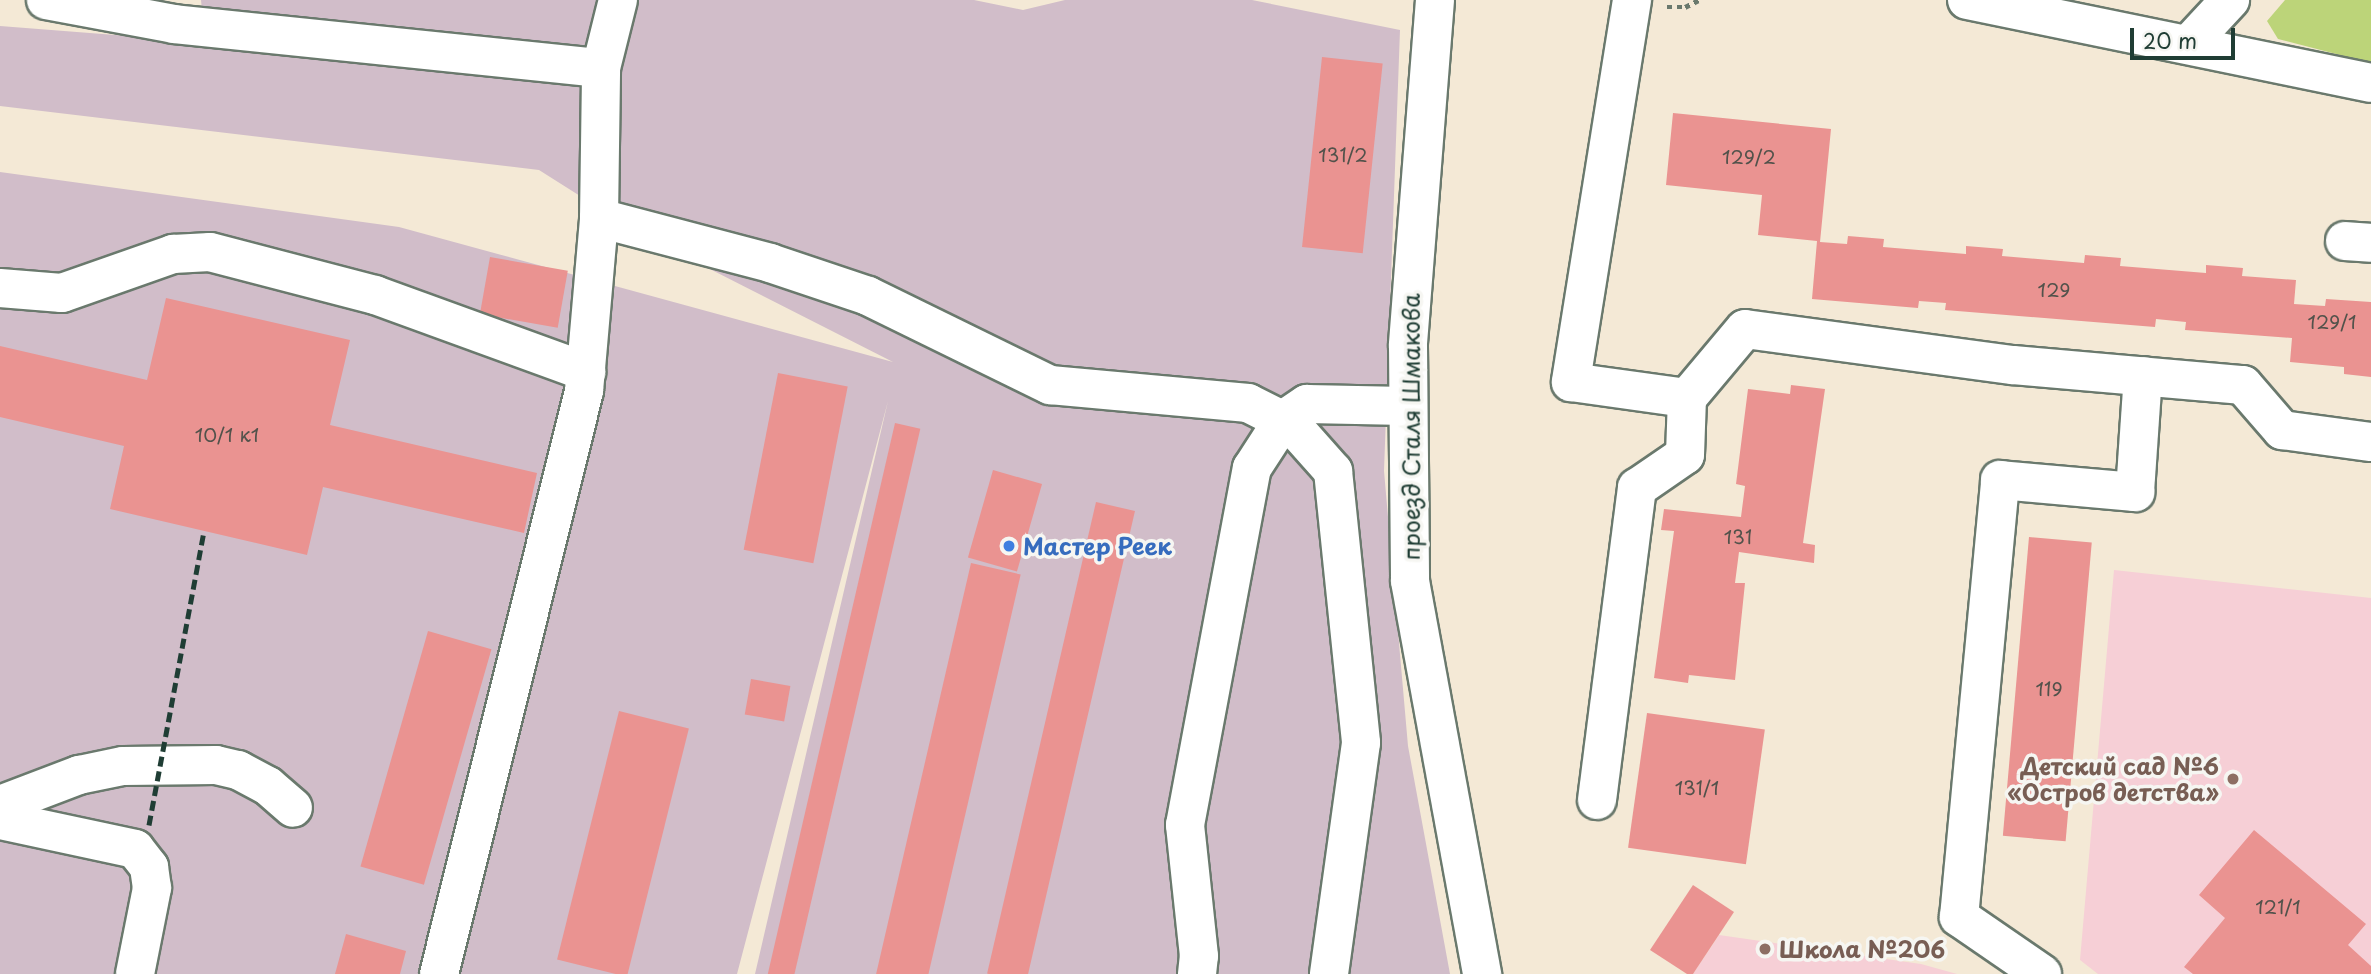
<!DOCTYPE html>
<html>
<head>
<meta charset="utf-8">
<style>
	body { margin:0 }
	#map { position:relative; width:2371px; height:974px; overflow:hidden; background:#f4e9d6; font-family:"Playpen Sans",sans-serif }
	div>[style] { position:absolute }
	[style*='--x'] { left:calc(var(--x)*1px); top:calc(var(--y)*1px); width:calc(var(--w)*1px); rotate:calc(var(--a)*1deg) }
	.built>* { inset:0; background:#f6cfd6 }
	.industrial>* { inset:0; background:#d1bdc9 }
	.green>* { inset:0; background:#bcd479 }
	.building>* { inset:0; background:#ea9391; transform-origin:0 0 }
	.path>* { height:4.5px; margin-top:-2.25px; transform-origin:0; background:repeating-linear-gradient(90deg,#6a796d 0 5px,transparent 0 10px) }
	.roads { filter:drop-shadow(2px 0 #6a796d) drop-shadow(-2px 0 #6a796d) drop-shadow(0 2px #6a796d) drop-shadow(0 -2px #6a796d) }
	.minor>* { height:38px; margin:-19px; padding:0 19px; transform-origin:19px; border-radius:19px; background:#fff }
	.major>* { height:38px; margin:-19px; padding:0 19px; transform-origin:19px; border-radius:19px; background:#fff }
	.rail>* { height:5px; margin-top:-2.5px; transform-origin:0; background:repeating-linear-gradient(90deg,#1f3d34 0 10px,transparent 0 15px) }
	.dots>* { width:19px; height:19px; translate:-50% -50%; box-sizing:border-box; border:4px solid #f6f6f2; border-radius:50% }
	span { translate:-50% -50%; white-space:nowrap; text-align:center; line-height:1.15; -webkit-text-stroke:7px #f6f6f2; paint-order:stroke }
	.number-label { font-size:19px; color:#52524b }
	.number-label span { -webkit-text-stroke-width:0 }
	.street-label { font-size:23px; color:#1f3d34 }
	.shop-label { font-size:23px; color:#366cbe; font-weight:700 }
	.left { translate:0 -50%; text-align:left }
	.education-label { font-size:23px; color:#785e54; font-weight:700 }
	.right { translate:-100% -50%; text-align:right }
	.scale { position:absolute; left:2130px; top:28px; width:105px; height:32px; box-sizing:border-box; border:4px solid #1f3d34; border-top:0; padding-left:9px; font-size:21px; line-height:24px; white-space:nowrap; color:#1f3d34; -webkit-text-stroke:5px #f6f6f2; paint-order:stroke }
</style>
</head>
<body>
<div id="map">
	<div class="built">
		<i style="clip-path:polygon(2114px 570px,2371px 598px,2371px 974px,2098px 974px,2080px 960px)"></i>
		<i style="clip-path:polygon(1719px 935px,1921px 964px,1957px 974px,1693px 974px)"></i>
	</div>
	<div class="industrial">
		<i style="clip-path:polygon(201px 0,974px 0,1023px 10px,1065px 0,1252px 0,1400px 30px,1384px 471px,1408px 746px,1450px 974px,755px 974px,888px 401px,737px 974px,0 974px,0 172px,399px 227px,893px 362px,637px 232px,539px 170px,0 106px,0 26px,205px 42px)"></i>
	</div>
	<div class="green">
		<i style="clip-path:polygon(2285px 0,2371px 0,2371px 63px,2278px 39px,2267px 21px)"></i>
	</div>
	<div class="building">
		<i style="left:1322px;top:57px;width:61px;height:191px;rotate:6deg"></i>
		<i style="clip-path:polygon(1673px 113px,1831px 129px,1820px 242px,1847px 244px,1848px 236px,1884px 239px,1883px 247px,1966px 254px,1966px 246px,2003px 249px,2002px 256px,2084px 263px,2085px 255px,2121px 258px,2120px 266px,2206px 273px,2206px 265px,2243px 268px,2242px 276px,2296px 280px,2294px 304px,2325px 306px,2326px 299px,2371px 302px,2371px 377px,2344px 374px,2344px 367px,2290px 362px,2292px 338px,2185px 330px,2186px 322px,2156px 319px,2155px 327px,1945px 310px,1946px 303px,1919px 301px,1918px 308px,1812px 299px,1817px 241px,1758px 235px,1762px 195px,1666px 185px)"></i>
		<i style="left:490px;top:257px;width:79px;height:58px;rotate:10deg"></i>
		<i style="clip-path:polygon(166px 298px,350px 340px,330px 425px,537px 473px,524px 533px,323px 487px,307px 555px,110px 509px,124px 446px,0 417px,0 346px,147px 380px)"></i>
		<i style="left:778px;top:373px;width:71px;height:180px;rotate:11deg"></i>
		<i style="clip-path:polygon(1791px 385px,1825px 389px,1803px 543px,1815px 545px,1814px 563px,1739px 552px,1735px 583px,1745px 583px,1735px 680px,1689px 675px,1688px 683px,1654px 678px,1674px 531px,1661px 530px,1664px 509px,1741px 517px,1745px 486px,1736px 484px,1748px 389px,1790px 394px)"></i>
		<i style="left:895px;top:423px;width:26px;height:566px;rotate:13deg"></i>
		<i style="left:993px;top:470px;width:51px;height:91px;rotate:16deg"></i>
		<i style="left:1096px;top:502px;width:40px;height:484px;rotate:13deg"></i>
		<i style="left:2029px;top:537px;width:63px;height:300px;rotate:5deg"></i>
		<i style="left:971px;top:563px;width:51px;height:423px;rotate:13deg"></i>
		<i style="left:428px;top:631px;width:66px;height:245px;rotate:16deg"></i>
		<i style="left:751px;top:679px;width:40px;height:36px;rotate:10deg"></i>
		<i style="left:619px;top:711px;width:72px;height:256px;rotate:14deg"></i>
		<i style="left:1647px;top:713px;width:119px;height:136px;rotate:8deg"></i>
		<i style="clip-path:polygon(2254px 830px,2366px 924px,2348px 945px,2371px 966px,2371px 974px,2193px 974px,2184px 967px,2225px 918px,2199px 895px)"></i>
		<i style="clip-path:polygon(1693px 885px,1734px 912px,1693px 974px,1687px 974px,1650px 950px)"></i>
		<i style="clip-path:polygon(346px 934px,406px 951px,400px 974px,335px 974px)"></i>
	</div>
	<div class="path">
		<i style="--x:1667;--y:7;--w:18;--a:0"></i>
		<i style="--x:1685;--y:7;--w:16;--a:-27"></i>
	</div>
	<div class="roads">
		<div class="minor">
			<i style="--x:46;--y:0;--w:130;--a:10.6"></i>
			<i style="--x:174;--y:24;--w:429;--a:5.9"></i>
			<i style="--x:1435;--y:0;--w:347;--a:94.5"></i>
			<i style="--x:1408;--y:346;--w:235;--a:89.5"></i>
			<i style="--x:1410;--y:581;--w:400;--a:79.6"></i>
			<i style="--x:1632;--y:0;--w:387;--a:99.1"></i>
			<i style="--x:1571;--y:382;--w:117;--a:7.9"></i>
			<i style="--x:1687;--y:398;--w:90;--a:-50"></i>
			<i style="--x:1745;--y:329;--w:270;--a:7.7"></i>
			<i style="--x:2013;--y:365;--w:231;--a:5"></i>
			<i style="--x:2243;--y:385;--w:60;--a:49.1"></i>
			<i style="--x:2282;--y:430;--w:90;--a:7.7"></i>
			<i style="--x:2190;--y:43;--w:59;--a:-47.1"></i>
			<i style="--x:599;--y:218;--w:177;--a:14.7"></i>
			<i style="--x:770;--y:263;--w:103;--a:18.6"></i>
			<i style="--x:868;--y:296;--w:203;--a:26.1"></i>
			<i style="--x:1050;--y:385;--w:199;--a:5.2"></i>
			<i style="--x:1248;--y:403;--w:49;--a:26.6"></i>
			<i style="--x:1292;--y:425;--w:62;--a:48.3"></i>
			<i style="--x:1333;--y:471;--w:273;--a:84.1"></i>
			<i style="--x:1361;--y:743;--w:233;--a:97.9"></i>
			<i style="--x:2345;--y:241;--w:26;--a:4"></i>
			<i style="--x:0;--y:288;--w:62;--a:4.6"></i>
			<i style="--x:62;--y:293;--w:118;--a:-19.4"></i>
			<i style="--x:173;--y:254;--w:37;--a:-3"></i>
			<i style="--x:210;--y:252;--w:171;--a:14.6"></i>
			<i style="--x:375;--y:295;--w:225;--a:20"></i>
			<i style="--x:1597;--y:800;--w:315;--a:-82.7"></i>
			<i style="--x:1637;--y:488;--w:58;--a:-34.5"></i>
			<i style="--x:1685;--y:455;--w:57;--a:-88"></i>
			<i style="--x:0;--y:805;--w:85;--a:-20.8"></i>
			<i style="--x:79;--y:775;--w:45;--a:-11.6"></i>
			<i style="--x:123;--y:766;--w:93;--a:-0.6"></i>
			<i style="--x:216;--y:765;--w:23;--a:13"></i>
			<i style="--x:238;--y:770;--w:34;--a:28"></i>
			<i style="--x:268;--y:786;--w:33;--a:41"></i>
			<i style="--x:0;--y:820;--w:138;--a:12.1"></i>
			<i style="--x:135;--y:849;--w:23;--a:52"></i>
			<i style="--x:149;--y:867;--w:21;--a:82"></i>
			<i style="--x:152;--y:888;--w:88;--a:101.2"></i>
			<i style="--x:439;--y:974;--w:601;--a:-76.03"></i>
			<i style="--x:584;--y:391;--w:174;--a:-85"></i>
			<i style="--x:599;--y:218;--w:150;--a:-89.2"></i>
			<i style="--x:601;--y:68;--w:70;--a:-76"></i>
			<i style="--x:1197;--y:974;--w:18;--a:-84"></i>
			<i style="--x:1199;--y:956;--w:132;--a:-96.1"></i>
			<i style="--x:1185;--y:825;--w:363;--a:-79.4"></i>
			<i style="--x:1252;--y:468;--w:57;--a:-57.1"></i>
			<i style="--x:1283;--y:420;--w:29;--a:-34"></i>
			<i style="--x:1307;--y:404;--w:99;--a:1.2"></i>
			<i style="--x:2042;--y:974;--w:101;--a:-145.5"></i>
			<i style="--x:1959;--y:917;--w:439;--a:-84.6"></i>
			<i style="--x:2000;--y:480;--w:136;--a:5.1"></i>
			<i style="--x:2135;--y:492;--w:116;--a:-86.1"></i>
		</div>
		<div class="major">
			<i style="--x:1967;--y:0;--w:412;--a:11.6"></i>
		</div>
	</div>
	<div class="rail">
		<i style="--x:149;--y:825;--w:299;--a:-79.4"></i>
	</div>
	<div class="dots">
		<i style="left:1009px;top:546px;background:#3f7fe0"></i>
		<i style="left:2233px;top:779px;background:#8d6e63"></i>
		<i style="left:1765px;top:949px;background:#8d6e63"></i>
	</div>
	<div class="number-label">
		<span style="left:1343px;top:155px">131/2</span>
		<span style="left:1749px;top:157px">129/2</span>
		<span style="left:2054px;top:290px">129</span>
		<span style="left:2332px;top:322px">129/1</span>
		<span style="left:227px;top:435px">10/1 к1</span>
		<span style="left:1738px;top:537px">131</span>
		<span style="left:2049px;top:689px">119</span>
		<span style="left:1697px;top:788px">131/1</span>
		<span style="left:2278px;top:907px">121/1</span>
	</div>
	<div class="street-label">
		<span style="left:1411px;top:427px;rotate:-90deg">проезд Сталя Шмакова</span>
	</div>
	<div class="shop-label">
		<span class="left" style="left:1023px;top:546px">Мастер Реек</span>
	</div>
	<div class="education-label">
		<span class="right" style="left:2219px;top:779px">Детский сад №6<br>«Остров детства»</span>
		<span class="left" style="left:1779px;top:949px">Школа №206</span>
	</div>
	<div class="scale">20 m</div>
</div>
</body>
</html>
